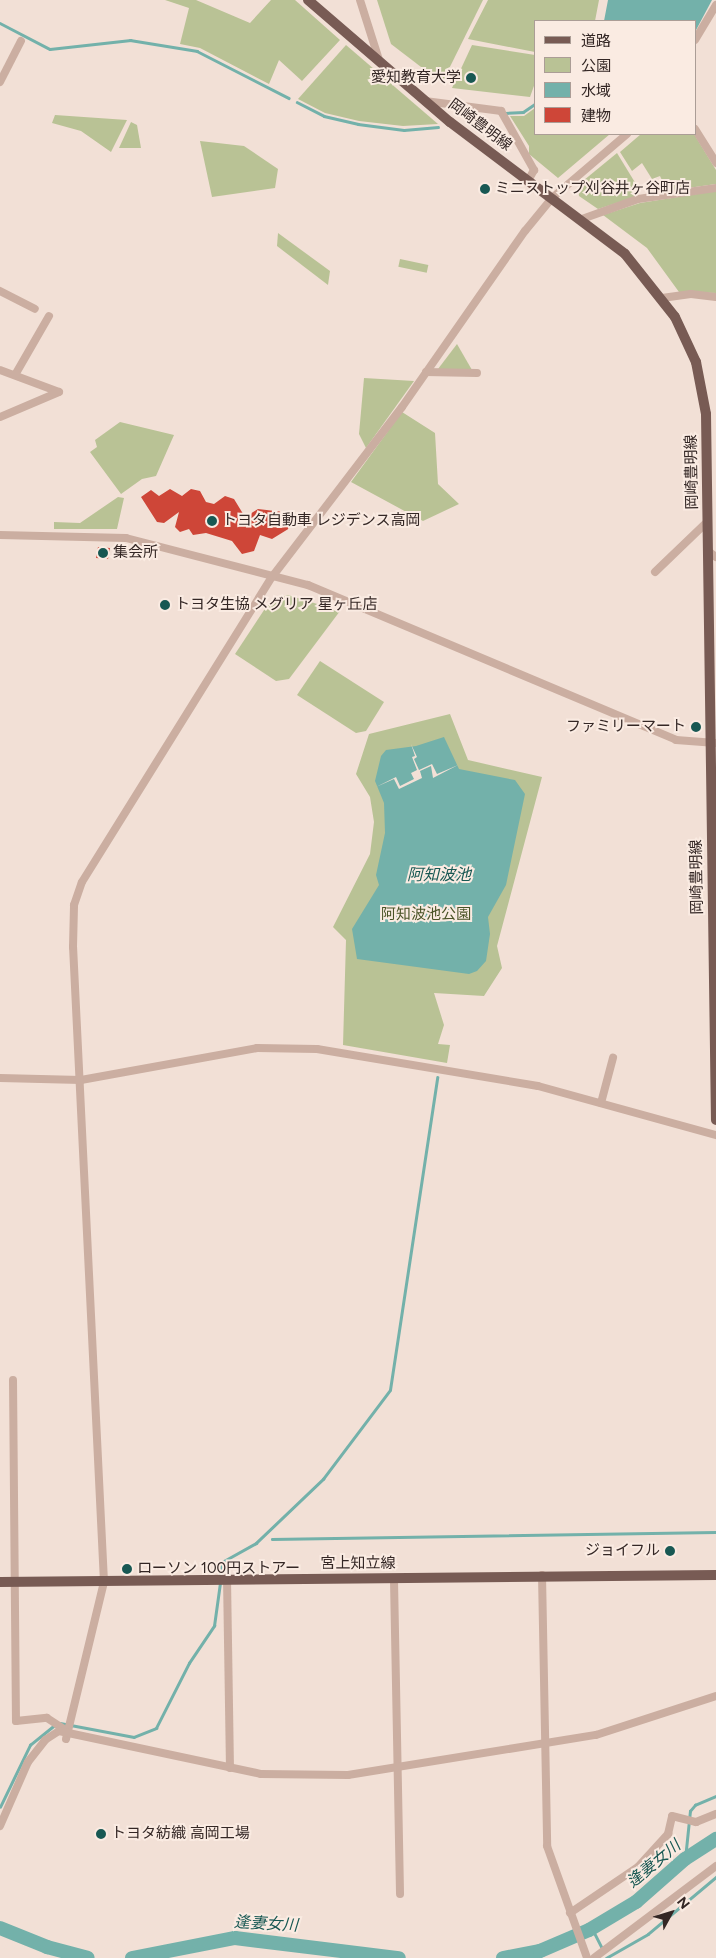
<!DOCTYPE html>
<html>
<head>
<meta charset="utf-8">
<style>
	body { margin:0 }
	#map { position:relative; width:716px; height:1958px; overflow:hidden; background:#f2e0d6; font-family:Figtree,"Noto Sans JP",sans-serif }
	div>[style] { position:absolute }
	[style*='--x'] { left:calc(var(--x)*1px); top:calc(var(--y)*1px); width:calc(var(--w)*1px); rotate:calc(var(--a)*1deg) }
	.green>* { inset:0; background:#b9c295; transform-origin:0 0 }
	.water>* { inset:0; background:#73b1aa }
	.pier>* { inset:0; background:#f2e0d6 }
	.stream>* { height:2.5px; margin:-1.25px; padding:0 1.25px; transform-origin:1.25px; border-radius:1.25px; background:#73b1aa }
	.river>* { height:14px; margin:-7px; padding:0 7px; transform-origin:7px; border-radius:7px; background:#73b1aa }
	.building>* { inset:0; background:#ce4638 }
	.minor>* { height:8px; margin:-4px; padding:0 4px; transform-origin:4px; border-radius:4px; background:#cbaea1 }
	.major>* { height:10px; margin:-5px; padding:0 5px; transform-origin:5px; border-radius:5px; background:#785b54 }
	.dots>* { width:14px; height:14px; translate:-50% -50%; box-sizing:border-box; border:2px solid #faebe2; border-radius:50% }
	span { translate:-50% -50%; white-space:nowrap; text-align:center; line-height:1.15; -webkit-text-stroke:4px #faebe2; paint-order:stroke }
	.poi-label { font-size:15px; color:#342725 }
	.right { translate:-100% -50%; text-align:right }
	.left { translate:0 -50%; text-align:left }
	.street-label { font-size:15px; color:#342725 }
	.park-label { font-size:15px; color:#4a5427 }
	.water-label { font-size:16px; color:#185853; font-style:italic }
	.legend { position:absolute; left:534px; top:20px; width:162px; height:115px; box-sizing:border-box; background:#faebe2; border:1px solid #ab9d96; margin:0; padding:6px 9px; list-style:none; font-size:15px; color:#342725 }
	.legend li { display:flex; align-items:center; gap:10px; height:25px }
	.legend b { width:25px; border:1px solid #ab9d96 }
	.north { position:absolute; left:646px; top:1888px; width:50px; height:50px; -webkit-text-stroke:4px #faebe2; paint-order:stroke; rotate:51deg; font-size:14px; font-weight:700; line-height:20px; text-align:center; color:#342725 }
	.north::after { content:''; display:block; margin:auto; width:18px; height:22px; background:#342725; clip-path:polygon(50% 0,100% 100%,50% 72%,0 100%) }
</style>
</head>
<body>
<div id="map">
	<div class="green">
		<i style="clip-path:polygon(165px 0,196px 0,250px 23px,271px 0,295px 0,340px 40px,302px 81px,279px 60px,269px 84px,200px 48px,180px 44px,189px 8px)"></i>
		<i style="clip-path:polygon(377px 0,483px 0,442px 83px,391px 44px)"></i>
		<i style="clip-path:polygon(488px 0,599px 0,595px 21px,535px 21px,535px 52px,468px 39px)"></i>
		<i style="clip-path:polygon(346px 45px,438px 124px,403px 126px,359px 121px,325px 113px,298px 99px)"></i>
		<i style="clip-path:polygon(472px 45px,535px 55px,535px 83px,530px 97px,452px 88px)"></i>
		<i style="clip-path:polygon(535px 108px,535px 134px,610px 134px,558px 178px,529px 154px,529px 146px,510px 116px,524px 116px)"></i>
		<i style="clip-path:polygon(55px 115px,127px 120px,111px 152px,81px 131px,52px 123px)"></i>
		<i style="clip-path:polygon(131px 122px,137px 125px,141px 148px,119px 148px)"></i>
		<i style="clip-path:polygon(641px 134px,694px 134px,716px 170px,716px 184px,667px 191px,660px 176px,652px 179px,642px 163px,632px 171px,620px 152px)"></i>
		<i style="clip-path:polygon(200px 141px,244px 146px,278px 169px,275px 188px,212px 197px)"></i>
		<i style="clip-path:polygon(617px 153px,639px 189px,638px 196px,598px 209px,579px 196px,578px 185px)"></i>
		<i style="clip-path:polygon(716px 191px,716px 293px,679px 292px,647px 248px,603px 215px,640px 203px)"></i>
		<i style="clip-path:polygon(278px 233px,330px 271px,328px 285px,277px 246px)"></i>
		<i style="left:400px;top:259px;width:29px;height:8px;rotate:12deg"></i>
		<i style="clip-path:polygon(457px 344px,472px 370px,438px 369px)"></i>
		<i style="clip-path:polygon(364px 378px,414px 381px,366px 448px,359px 434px)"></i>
		<i style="clip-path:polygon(402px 412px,435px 433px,438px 484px,459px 504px,423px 521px,351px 482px)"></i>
		<i style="clip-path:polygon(120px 422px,174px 435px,156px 476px,142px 479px,121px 494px,90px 452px,97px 447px,95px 440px)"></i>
		<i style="clip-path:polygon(118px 497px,124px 498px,117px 529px,54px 529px,54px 522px,80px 523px)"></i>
		<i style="clip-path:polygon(288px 595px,340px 611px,289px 679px,276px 681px,235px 654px,270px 601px)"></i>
		<i style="clip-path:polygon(320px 661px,384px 702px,366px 731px,356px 733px,297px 695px)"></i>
		<i style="clip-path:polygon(450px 714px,468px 760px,542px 777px,497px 946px,502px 968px,484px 996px,434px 993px,444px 1025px,438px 1044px,450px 1045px,447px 1063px,343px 1045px,346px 940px,333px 927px,370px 854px,374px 822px,370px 797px,356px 774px,369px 734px)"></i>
	</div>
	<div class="water">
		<i style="clip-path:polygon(608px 0,712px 0,695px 32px,695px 21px,604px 21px)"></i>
		<i style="clip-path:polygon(444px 737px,459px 769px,515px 780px,525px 794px,506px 885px,488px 917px,490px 934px,486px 961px,477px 971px,469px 974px,357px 959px,352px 929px,379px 885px,376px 875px,385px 833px,384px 803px,375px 781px,381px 756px,386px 750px,416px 746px)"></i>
	</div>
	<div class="pier">
		<i style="clip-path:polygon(411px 744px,417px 757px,414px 759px,419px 770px,432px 764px,437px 774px,458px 765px,433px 778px,431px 766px,420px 771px,422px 778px,399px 789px,394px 779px,376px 787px,396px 777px,400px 786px,414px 779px,411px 773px,417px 770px,412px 757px,415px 756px)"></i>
	</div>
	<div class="stream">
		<i style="--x:0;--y:23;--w:56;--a:27.5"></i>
		<i style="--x:50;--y:49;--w:81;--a:-6.4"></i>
		<i style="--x:130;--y:40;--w:68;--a:9.3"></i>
		<i style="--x:197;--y:51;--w:103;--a:27.1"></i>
		<i style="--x:297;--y:102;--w:30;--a:27"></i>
		<i style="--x:324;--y:116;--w:35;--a:13"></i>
		<i style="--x:358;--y:124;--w:46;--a:7.4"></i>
		<i style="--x:404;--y:130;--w:34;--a:-5"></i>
		<i style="--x:505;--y:113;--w:18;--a:-3"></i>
		<i style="--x:523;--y:112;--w:14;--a:-34"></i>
		<i style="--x:272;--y:1539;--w:444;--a:-0.9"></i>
		<i style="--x:220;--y:1577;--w:15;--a:-82"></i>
		<i style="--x:222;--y:1562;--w:39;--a:-29"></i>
		<i style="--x:256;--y:1543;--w:93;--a:-43.7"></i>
		<i style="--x:323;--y:1479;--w:111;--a:-53"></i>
		<i style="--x:390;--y:1390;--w:316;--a:-81.4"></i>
		<i style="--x:60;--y:1723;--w:75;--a:10.7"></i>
		<i style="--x:134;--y:1737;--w:24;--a:-22"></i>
		<i style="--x:156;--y:1728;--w:73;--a:-63.1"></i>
		<i style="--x:189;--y:1663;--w:45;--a:-56"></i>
		<i style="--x:214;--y:1626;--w:43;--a:-82.1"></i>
		<i style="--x:0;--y:1807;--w:69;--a:-64.2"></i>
		<i style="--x:30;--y:1745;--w:32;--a:-39"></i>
		<i style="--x:685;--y:1859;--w:48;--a:-84.1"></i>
		<i style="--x:690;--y:1811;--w:8;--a:-50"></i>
		<i style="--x:695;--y:1805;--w:23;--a:-23"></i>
		<i style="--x:592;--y:1928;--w:25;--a:63"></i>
		<i style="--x:606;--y:1958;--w:48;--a:-29.7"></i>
		<i style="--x:648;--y:1934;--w:89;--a:-40"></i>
	</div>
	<div class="river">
		<i style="--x:0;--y:1928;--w:51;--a:22"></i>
		<i style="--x:47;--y:1947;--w:42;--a:15"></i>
		<i style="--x:132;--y:1958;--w:105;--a:-11"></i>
		<i style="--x:235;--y:1938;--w:165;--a:7"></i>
		<i style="--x:503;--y:1958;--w:38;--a:-11"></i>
		<i style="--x:540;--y:1951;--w:53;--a:-23.2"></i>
		<i style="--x:589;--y:1930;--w:55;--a:-30.8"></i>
		<i style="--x:636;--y:1902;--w:65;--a:-41.3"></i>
		<i style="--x:685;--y:1859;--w:37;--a:-33"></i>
	</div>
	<div class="building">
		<i style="clip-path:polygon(170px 489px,182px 496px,191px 489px,200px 491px,206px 502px,214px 504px,225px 496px,234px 499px,245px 517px,258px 509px,292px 513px,298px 523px,272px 539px,260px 535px,254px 551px,242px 554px,232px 541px,206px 533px,193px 535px,189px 529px,180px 532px,175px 527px,179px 512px,164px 523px,157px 522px,141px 497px,151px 490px,159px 496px)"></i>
		<i style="clip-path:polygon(98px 547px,110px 548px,108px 559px,96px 558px)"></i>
	</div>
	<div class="minor">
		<i style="--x:360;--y:0;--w:63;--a:72.4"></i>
		<i style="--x:695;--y:40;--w:41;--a:-59"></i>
		<i style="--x:0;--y:82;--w:46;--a:-62.9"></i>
		<i style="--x:425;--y:101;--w:77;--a:7.5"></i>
		<i style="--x:501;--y:111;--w:68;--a:60.8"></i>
		<i style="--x:534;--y:170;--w:13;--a:119"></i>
		<i style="--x:695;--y:129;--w:40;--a:58"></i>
		<i style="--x:582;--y:219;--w:59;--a:-19.7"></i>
		<i style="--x:638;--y:199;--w:79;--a:-8"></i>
		<i style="--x:0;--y:291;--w:39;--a:27"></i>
		<i style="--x:662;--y:298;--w:29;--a:-8"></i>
		<i style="--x:691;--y:294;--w:25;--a:7"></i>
		<i style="--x:0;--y:370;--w:63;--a:20.4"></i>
		<i style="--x:426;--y:372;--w:51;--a:1.1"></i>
		<i style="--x:15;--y:375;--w:68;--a:-60"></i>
		<i style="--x:0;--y:417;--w:64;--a:-23"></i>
		<i style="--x:0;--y:535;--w:126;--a:1.4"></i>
		<i style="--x:126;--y:538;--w:188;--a:14.5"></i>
		<i style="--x:308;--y:585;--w:399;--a:22.8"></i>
		<i style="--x:676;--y:740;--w:40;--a:4.3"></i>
		<i style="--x:708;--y:551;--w:10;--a:37"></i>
		<i style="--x:655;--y:572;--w:72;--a:-43.9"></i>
		<i style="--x:0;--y:1078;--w:81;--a:1.4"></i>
		<i style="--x:81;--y:1080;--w:179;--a:-10.3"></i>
		<i style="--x:257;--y:1048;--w:60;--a:1"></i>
		<i style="--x:317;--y:1049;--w:224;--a:9.5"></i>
		<i style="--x:538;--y:1086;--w:185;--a:15.4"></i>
		<i style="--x:601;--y:1103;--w:47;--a:-75.1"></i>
		<i style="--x:13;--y:1380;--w:341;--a:89.5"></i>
		<i style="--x:16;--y:1721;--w:31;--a:-6"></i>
		<i style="--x:47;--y:1718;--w:24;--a:33"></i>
		<i style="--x:542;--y:1575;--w:271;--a:88.9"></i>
		<i style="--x:547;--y:1846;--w:119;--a:70.3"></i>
		<i style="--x:227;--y:1578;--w:190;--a:89.1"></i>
		<i style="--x:394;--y:1580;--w:314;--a:88.9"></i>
		<i style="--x:66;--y:1739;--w:162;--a:-76.4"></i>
		<i style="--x:104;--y:1582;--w:636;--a:-92.79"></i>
		<i style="--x:73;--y:947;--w:42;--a:-88.6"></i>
		<i style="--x:74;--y:905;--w:24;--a:-71"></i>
		<i style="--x:82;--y:882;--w:359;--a:-58.1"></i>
		<i style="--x:272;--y:577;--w:214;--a:-52.6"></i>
		<i style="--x:402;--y:407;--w:215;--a:-55.1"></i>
		<i style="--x:525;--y:231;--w:43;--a:-50.7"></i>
		<i style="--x:552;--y:198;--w:99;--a:-40.5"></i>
		<i style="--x:0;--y:1826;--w:70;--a:-66.4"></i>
		<i style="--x:28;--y:1762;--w:28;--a:-52"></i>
		<i style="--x:45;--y:1740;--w:17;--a:-33"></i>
		<i style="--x:59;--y:1731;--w:207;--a:12"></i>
		<i style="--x:261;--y:1774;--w:87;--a:0.7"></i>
		<i style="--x:348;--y:1775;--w:251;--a:-9.2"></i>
		<i style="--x:596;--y:1735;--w:126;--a:-18"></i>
		<i style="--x:570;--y:1913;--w:82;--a:-34.1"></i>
		<i style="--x:638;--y:1867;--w:45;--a:-47.7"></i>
		<i style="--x:668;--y:1834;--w:18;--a:-77"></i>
		<i style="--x:672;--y:1816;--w:25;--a:14"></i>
		<i style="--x:696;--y:1822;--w:22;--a:-22"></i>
		<i style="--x:594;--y:1958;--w:153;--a:-37"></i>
	</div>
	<div class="major">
		<i style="--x:308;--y:0;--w:187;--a:40.7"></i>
		<i style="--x:450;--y:122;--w:219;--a:37"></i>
		<i style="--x:625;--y:254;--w:80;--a:51.6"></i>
		<i style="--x:675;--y:317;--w:50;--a:65"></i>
		<i style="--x:696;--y:362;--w:53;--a:79.1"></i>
		<i style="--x:706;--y:414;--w:706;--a:89.19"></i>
		<i style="--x:0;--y:1582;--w:716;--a:-0.56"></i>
	</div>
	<div class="dots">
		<i style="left:471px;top:78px;background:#185853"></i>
		<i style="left:485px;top:189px;background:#185853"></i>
		<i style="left:212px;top:521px;background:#185853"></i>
		<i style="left:103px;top:553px;background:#185853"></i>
		<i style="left:165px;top:605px;background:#185853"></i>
		<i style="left:696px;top:727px;background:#185853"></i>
		<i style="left:670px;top:1551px;background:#185853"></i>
		<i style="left:127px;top:1569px;background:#185853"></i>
		<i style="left:101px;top:1834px;background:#185853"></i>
	</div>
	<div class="poi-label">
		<span class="right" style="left:461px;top:78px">愛知教育大学</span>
		<span class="left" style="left:495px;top:189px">ミニストップ刈谷井ヶ谷町店</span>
		<span class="left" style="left:222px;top:521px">トヨタ自動車 レジデンス高岡</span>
		<span class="left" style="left:113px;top:553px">集会所</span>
		<span class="left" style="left:175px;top:605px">トヨタ生協 メグリア 星ヶ丘店</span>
		<span class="right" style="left:686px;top:727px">ファミリーマート</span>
		<span class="right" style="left:660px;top:1551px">ジョイフル</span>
		<span class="left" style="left:137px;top:1569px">ローソン 100円ストアー</span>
		<span class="left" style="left:111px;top:1834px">トヨタ紡織 高岡工場</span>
	</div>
	<div class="street-label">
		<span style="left:480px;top:125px;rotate:37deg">岡崎豊明線</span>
		<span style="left:692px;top:472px;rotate:-91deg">岡崎豊明線</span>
		<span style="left:697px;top:877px;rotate:-91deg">岡崎豊明線</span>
		<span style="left:358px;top:1564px">宮上知立線</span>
	</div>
	<div class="park-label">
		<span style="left:426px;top:915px">阿知波池公園</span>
	</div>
	<div class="water-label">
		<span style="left:439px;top:875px">阿知波池</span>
		<span style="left:654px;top:1864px;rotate:-40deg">逢妻女川</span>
		<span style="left:266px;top:1924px;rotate:3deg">逢妻女川</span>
	</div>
	<ul class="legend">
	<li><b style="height:6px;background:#785b54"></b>道路</li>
	<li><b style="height:14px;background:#b9c295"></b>公園</li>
	<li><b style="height:14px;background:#73b1aa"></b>水域</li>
	<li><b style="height:14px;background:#ce4638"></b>建物</li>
	</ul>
	<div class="north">N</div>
</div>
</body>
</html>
